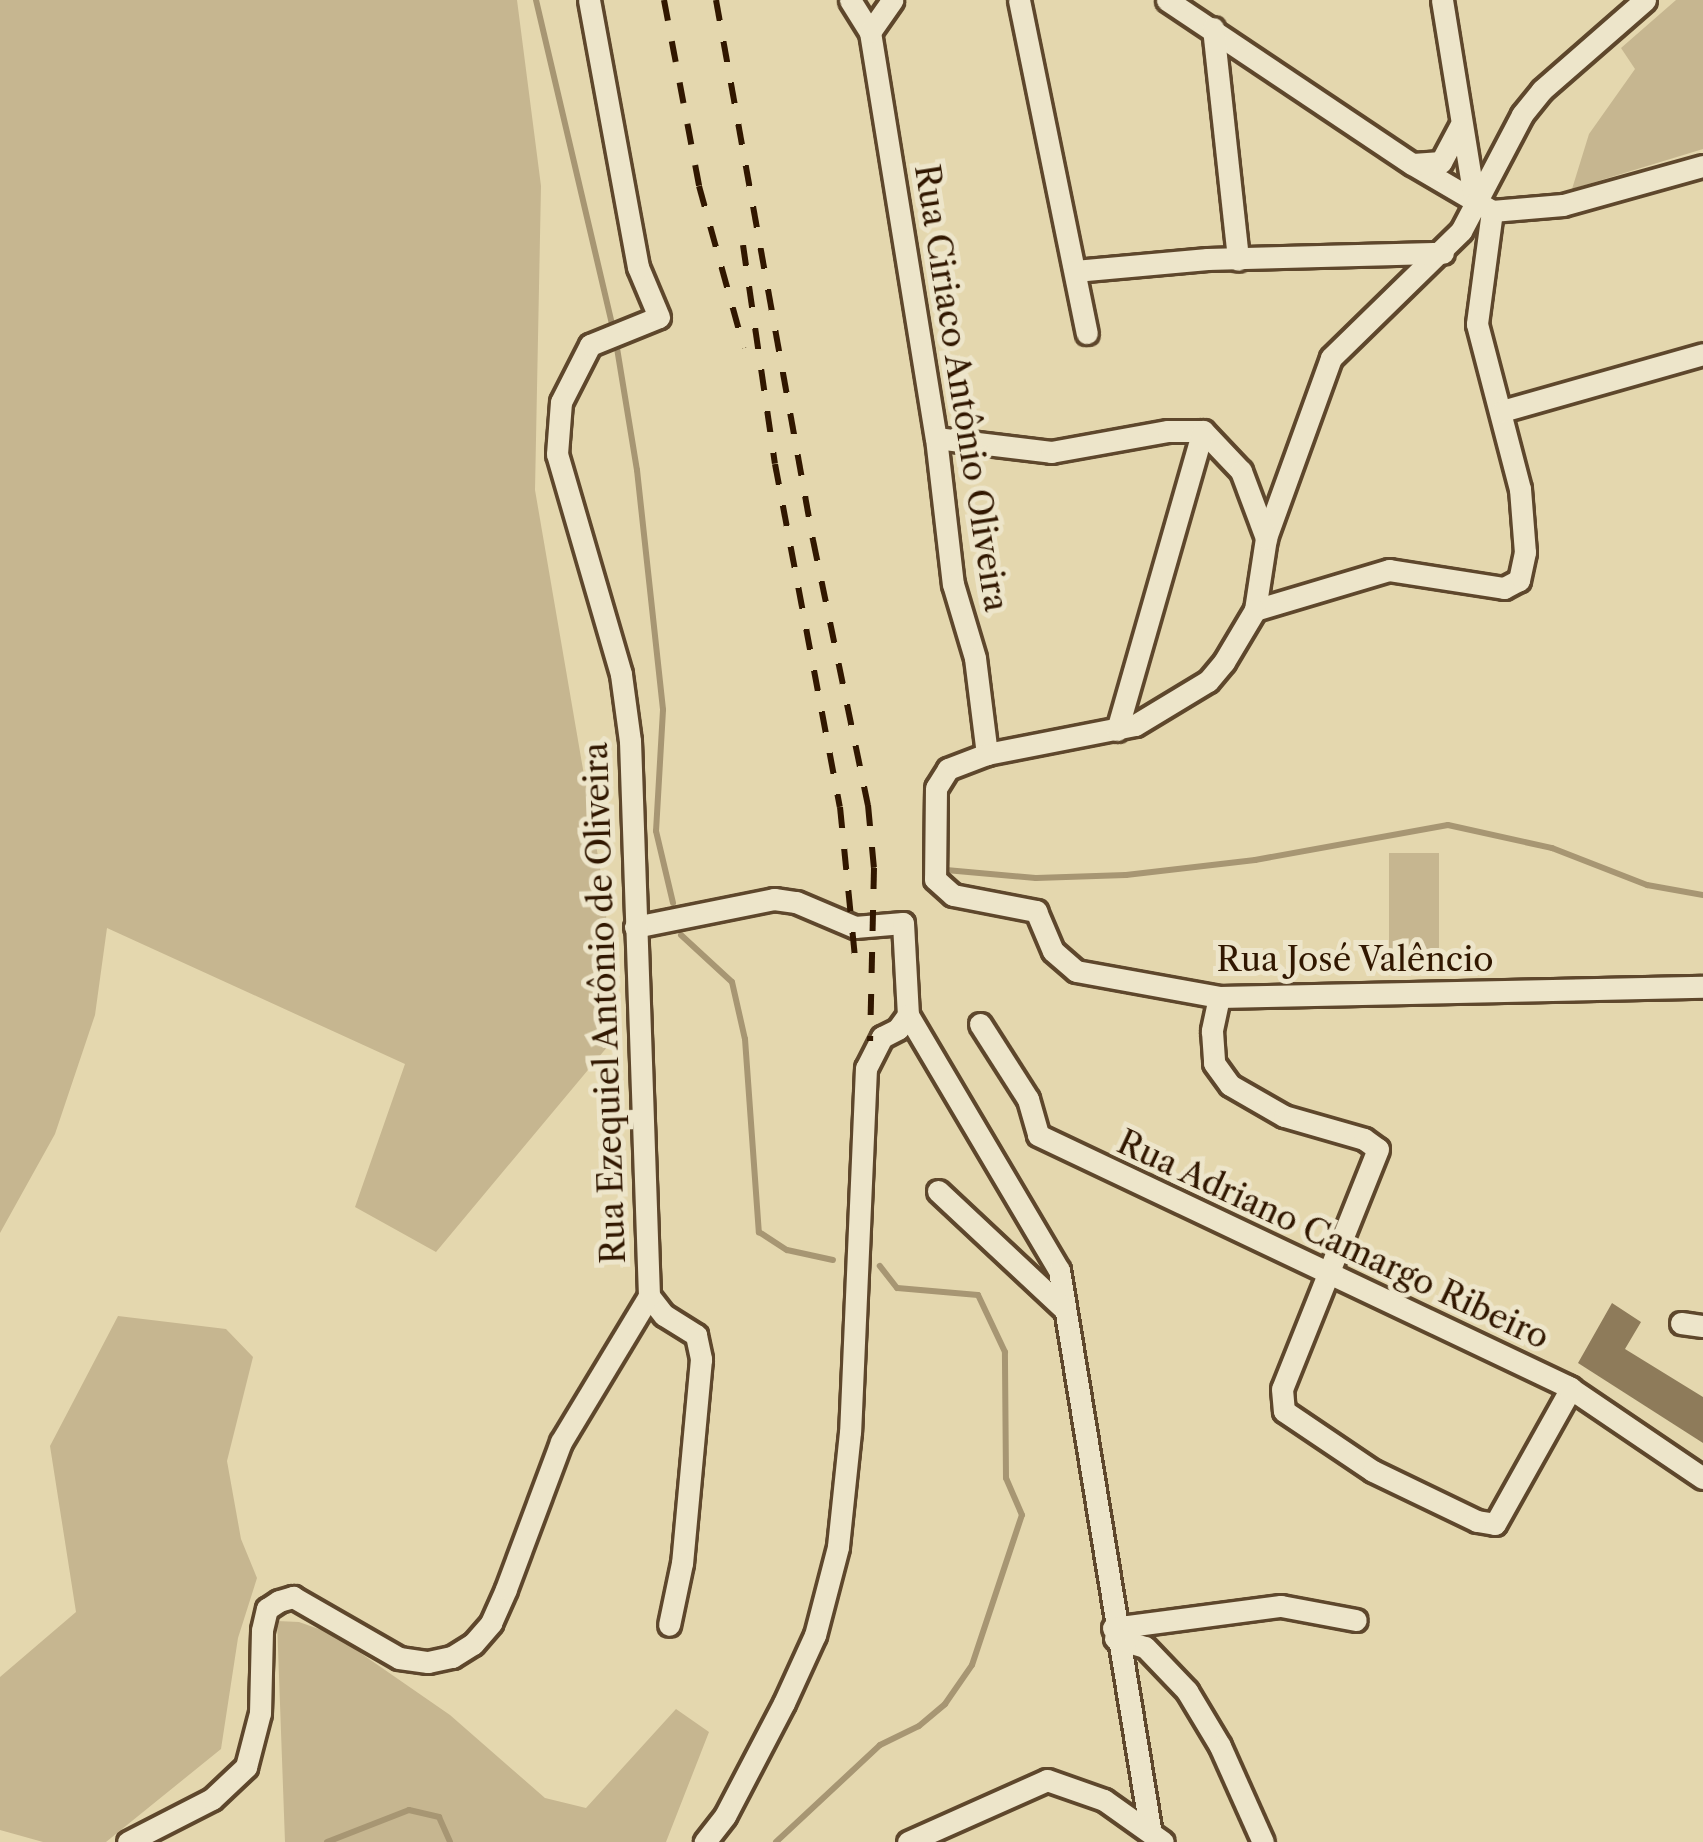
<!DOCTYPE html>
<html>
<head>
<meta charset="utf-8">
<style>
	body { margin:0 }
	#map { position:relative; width:1703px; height:1842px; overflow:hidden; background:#e4d7ae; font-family:"Libre Caslon Text",serif }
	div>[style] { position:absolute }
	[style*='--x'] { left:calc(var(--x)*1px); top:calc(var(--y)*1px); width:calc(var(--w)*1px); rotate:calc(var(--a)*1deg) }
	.green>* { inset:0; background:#c6b690; transform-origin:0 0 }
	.stream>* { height:6px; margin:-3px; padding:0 3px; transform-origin:3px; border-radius:3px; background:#a79673 }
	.building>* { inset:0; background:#8e7b5a }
	.roads { filter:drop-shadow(3px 0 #5e472c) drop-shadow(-3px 0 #5e472c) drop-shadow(0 3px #5e472c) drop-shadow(0 -3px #5e472c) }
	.minor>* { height:21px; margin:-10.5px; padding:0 10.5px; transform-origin:10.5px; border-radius:10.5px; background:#ede5ca }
	.rail>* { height:6px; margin-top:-3px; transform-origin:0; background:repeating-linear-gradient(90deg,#311700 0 21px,transparent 0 42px) }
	span { translate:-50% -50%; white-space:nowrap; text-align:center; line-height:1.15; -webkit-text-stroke:10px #ede5ca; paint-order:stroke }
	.street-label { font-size:33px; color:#311700 }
</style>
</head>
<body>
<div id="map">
	<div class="green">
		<i style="clip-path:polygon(0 0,517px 0,541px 186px,535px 490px,606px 903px,608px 1046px,436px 1252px,355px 1207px,405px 1064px,107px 928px,95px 1015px,55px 1134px,0 1233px)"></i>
		<i style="clip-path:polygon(1676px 0,1703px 0,1703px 149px,1572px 189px,1589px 134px,1635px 69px,1621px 48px)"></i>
		<i style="left:1389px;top:853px;width:50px;height:96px"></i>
		<i style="clip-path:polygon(118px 1316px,226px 1329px,253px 1357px,227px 1461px,241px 1539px,257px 1578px,238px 1638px,221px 1749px,106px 1842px,43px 1842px,0 1830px,0 1677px,76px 1612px,50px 1446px)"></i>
		<i style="clip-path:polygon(277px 1621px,299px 1622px,333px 1634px,450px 1715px,545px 1798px,586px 1808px,676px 1709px,709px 1732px,666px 1842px,285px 1842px)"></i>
	</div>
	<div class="stream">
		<i style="--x:536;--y:0;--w:338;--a:76.8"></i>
		<i style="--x:616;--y:342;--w:130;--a:80.7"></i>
		<i style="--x:637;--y:470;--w:241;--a:83.8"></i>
		<i style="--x:663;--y:710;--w:121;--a:93.3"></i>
		<i style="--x:656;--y:831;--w:74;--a:76.7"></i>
		<i style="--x:946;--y:870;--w:90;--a:5.1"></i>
		<i style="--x:1036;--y:878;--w:90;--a:-1.9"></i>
		<i style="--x:1126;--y:875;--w:130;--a:-6.6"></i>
		<i style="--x:1255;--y:860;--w:196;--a:-10.3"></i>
		<i style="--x:1448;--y:825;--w:107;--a:12.5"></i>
		<i style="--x:1552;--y:848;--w:102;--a:21.3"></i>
		<i style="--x:1647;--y:885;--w:57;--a:10.1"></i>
		<i style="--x:681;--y:935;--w:69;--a:42.7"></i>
		<i style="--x:732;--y:982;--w:58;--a:77.2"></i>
		<i style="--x:745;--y:1039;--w:194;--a:85.9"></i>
		<i style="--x:759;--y:1232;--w:33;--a:33"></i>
		<i style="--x:787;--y:1250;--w:47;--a:12.3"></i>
		<i style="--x:327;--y:1842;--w:88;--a:-21.3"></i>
		<i style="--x:409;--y:1810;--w:31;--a:13"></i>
		<i style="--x:439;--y:1817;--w:27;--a:66"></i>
		<i style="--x:776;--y:1842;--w:142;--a:-43"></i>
		<i style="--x:880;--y:1745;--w:43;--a:-26"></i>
		<i style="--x:919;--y:1726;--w:34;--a:-40"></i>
		<i style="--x:945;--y:1704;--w:47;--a:-55.3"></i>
		<i style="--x:972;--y:1665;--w:158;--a:-71.6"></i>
		<i style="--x:1022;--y:1515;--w:40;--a:-113.4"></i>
		<i style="--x:1006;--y:1478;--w:126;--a:-90.5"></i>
		<i style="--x:1005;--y:1352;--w:63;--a:-115.3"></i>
		<i style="--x:978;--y:1295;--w:81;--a:-175.1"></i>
		<i style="--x:897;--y:1288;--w:28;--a:-128"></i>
	</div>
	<div class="building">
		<i style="clip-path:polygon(1612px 1303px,1641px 1322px,1625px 1349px,1703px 1397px,1703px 1443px,1578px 1363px)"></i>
	</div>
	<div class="roads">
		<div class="minor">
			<i style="--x:850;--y:0;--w:38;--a:58"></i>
			<i style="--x:870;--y:32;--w:411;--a:80.8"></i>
			<i style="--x:936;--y:438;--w:147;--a:83.4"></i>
			<i style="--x:953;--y:584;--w:77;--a:73.4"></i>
			<i style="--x:975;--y:658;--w:97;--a:82.9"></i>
			<i style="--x:1019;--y:0;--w:340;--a:78.5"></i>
			<i style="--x:1167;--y:0;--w:295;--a:33.8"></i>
			<i style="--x:1412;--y:164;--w:93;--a:30.4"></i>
			<i style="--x:1492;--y:211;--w:114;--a:97.6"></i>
			<i style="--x:1477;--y:324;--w:171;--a:75.4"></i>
			<i style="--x:1520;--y:489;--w:63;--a:85.5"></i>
			<i style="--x:1525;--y:552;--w:29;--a:102"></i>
			<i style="--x:1519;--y:580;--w:17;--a:152"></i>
			<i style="--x:1504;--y:588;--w:116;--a:-171.1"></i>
			<i style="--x:1389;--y:570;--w:140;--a:163.4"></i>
			<i style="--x:1442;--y:0;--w:207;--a:80.8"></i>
			<i style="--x:1645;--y:0;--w:137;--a:138.9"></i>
			<i style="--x:1542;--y:90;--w:32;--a:129"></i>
			<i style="--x:1522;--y:115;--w:131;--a:117.7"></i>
			<i style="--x:1461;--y:231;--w:182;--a:135.7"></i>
			<i style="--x:1331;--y:358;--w:191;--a:109.9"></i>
			<i style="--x:1266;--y:538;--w:73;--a:98.7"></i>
			<i style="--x:1255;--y:610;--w:61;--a:120.8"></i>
			<i style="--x:1224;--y:662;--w:25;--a:130"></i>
			<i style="--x:1208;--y:681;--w:85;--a:148.9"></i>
			<i style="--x:1135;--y:725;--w:151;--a:168.9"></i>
			<i style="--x:987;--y:754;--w:42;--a:159"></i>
			<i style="--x:948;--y:769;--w:22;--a:122"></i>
			<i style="--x:936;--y:788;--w:91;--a:90.6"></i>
			<i style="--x:935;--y:879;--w:24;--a:42"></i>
			<i style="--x:953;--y:895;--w:85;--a:10.9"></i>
			<i style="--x:1036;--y:911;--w:43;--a:67"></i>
			<i style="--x:1053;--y:951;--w:30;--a:41"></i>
			<i style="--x:1076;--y:971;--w:145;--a:10.3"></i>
			<i style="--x:1219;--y:997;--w:484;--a:-1.2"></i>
			<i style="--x:1213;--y:28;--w:233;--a:83.8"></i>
			<i style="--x:870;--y:32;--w:39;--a:-55"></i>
			<i style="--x:1413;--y:164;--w:28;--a:-4"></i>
			<i style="--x:1441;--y:162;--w:40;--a:-62"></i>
			<i style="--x:1492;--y:211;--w:71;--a:-4.8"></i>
			<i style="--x:1563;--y:205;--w:145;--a:-15.6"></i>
			<i style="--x:1075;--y:271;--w:133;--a:-5.2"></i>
			<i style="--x:1207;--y:259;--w:236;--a:-1.5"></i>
			<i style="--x:1502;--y:411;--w:209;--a:-15.8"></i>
			<i style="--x:936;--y:438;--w:116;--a:6.9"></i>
			<i style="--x:1051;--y:452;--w:119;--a:-10.2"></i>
			<i style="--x:1168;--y:431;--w:35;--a:0"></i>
			<i style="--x:1203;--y:431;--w:55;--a:46.5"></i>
			<i style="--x:1241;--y:471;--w:72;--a:69.5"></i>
			<i style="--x:1117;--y:730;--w:311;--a:-74"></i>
			<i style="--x:635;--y:927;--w:142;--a:-11.4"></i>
			<i style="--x:774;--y:899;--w:22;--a:8"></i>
			<i style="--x:796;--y:902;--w:64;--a:23"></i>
			<i style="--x:855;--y:927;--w:48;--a:-4.8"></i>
			<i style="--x:903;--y:923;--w:92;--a:86.9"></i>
			<i style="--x:908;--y:1015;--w:17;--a:126"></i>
			<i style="--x:898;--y:1029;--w:18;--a:153"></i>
			<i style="--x:882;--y:1037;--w:35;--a:117"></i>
			<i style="--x:866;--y:1068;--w:364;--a:92.5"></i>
			<i style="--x:850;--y:1432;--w:116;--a:96"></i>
			<i style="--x:838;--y:1547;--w:91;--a:104.6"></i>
			<i style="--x:815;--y:1635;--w:75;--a:114.5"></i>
			<i style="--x:784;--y:1703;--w:127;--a:117.6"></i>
			<i style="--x:725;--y:1816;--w:33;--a:128"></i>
			<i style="--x:1219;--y:997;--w:35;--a:102"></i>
			<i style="--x:1212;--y:1031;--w:32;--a:86"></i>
			<i style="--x:1214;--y:1063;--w:27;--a:54"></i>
			<i style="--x:1230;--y:1085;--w:62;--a:29.9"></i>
			<i style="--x:1284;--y:1116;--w:83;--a:16"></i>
			<i style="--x:1364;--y:1139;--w:17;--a:36"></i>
			<i style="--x:1378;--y:1149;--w:258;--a:111.8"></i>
			<i style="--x:1282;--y:1389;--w:22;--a:85"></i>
			<i style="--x:1284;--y:1411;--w:107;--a:34"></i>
			<i style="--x:1373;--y:1471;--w:115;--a:25.7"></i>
			<i style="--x:1477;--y:1521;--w:18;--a:9"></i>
			<i style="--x:1495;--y:1524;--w:156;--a:-60.8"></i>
			<i style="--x:908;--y:1015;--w:296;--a:59.4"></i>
			<i style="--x:1059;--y:1270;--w:565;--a:80.74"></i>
			<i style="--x:980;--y:1024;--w:89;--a:57.4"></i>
			<i style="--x:1028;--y:1099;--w:37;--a:74"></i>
			<i style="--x:1038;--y:1135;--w:586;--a:25.38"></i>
			<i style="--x:1567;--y:1386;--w:164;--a:34.1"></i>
			<i style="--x:938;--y:1191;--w:174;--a:43.1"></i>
			<i style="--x:649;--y:1296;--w:24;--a:52"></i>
			<i style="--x:664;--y:1315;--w:38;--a:32"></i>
			<i style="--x:696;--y:1335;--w:25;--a:78"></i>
			<i style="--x:701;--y:1359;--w:205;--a:95.3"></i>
			<i style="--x:682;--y:1563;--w:63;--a:101.8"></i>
			<i style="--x:1681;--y:1323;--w:22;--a:8"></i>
			<i style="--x:1113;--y:1628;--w:169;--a:-7.5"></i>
			<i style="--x:1281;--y:1606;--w:76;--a:10.6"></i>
			<i style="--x:1115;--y:1638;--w:31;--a:17"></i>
			<i style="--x:1145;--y:1647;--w:61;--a:46.3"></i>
			<i style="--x:1187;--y:1691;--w:64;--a:59"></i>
			<i style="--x:1220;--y:1746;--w:105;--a:65.9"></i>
			<i style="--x:128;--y:1842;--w:94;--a:-27.1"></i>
			<i style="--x:212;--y:1799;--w:47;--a:-43.3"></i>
			<i style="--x:246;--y:1767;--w:56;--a:-75.5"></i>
			<i style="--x:260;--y:1713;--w:83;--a:-88.6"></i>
			<i style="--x:262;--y:1630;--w:22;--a:-77"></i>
			<i style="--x:267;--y:1609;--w:14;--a:-34"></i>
			<i style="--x:279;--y:1601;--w:15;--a:-16"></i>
			<i style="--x:293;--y:1597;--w:122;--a:29.9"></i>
			<i style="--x:399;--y:1658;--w:29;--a:8"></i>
			<i style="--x:428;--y:1662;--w:25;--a:-12"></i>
			<i style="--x:452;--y:1657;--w:25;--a:-32"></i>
			<i style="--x:473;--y:1644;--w:28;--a:-49"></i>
			<i style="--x:491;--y:1623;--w:37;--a:-66"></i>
			<i style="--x:506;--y:1589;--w:157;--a:-69.5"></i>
			<i style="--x:561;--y:1442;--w:170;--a:-58.9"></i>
			<i style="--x:649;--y:1296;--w:555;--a:-91.96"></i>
			<i style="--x:630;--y:741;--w:68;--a:-97.7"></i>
			<i style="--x:621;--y:674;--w:229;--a:-106.2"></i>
			<i style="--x:557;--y:454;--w:52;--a:-85.6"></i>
			<i style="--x:561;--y:402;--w:64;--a:-63"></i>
			<i style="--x:590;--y:345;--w:74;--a:-22.1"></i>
			<i style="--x:659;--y:317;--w:54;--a:-112.8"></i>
			<i style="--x:638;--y:267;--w:271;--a:-100.4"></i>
			<i style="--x:908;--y:1842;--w:152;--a:-24"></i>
			<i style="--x:1047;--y:1780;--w:60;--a:19.3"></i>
			<i style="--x:1104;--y:1800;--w:72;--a:35.4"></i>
		</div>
	</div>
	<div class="rail">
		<i style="--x:664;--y:0;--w:189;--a:79.3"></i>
		<i style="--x:699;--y:186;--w:168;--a:74.5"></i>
		<i style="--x:716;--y:0;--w:549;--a:79.82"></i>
		<i style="--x:813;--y:540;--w:271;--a:78.3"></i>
		<i style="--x:868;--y:805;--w:63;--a:84.6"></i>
		<i style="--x:874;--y:868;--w:173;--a:91.3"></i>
		<i style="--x:743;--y:245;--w:221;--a:81.7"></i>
		<i style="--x:775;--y:464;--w:349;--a:79.3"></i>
		<i style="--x:840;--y:807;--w:162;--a:84.3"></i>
	</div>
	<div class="street-label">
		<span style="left:961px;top:388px;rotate:81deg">Rua Ciriaco Antônio Oliveira</span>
		<span style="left:1355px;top:960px">Rua José Valêncio</span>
		<span style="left:605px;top:1003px;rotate:-92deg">Rua Ezequiel Antônio de Oliveira</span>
		<span style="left:1333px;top:1240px;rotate:25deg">Rua Adriano Camargo Ribeiro</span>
	</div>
</div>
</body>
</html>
